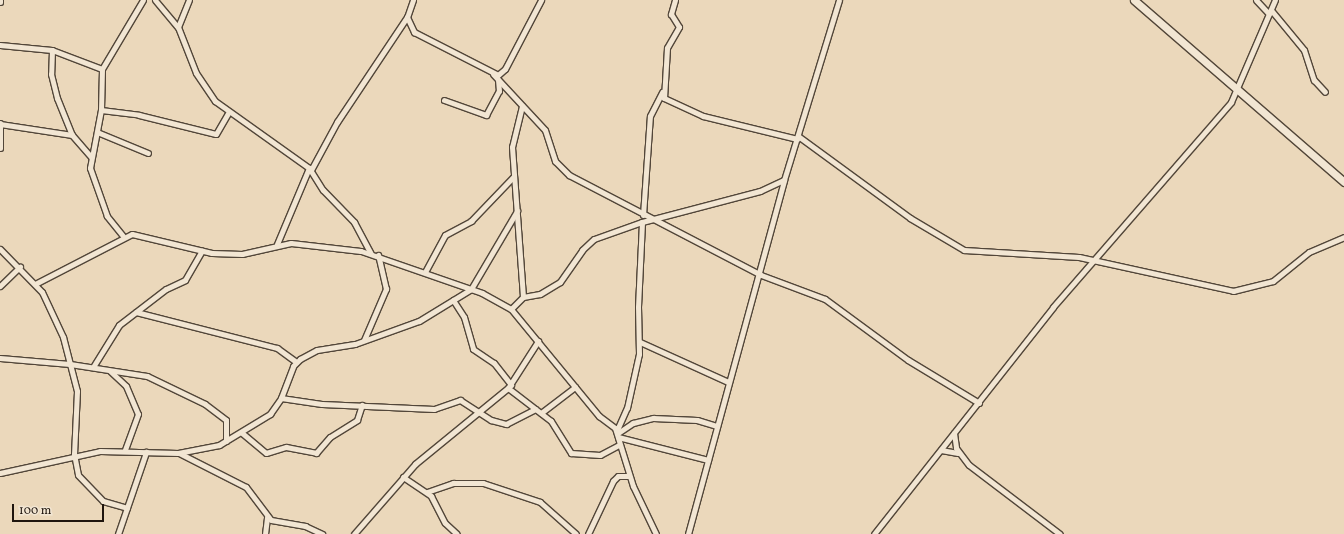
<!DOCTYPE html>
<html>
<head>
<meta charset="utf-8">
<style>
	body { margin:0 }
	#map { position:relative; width:1344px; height:534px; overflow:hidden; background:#ebd8bb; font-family:Vollkorn,serif }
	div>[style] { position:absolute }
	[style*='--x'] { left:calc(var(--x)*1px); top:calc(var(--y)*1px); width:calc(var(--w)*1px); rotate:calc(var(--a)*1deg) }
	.roads { filter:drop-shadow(1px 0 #524639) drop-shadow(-1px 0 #524639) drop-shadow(0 1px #524639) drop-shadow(0 -1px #524639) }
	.street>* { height:5px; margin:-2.5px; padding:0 2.5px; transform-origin:2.5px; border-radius:2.5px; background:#f2e6d3 }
	.secondary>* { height:7px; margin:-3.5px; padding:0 3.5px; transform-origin:3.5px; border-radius:3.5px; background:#f2e6d3 }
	span { translate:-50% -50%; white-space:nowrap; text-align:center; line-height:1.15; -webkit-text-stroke:4px #f2e6d3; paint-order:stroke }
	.scale { position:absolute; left:12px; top:504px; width:92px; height:18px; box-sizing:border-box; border:2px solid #1f150e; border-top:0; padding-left:5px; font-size:12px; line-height:14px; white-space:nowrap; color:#1f150e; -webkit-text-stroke:3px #f2e6d3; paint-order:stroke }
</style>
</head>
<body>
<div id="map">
	<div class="roads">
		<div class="street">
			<i style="--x:155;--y:0;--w:35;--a:50"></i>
			<i style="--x:178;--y:27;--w:49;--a:68.6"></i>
			<i style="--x:196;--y:73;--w:34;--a:56"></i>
			<i style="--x:215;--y:101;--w:115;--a:35.5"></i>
			<i style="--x:309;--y:168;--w:26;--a:58"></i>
			<i style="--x:323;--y:190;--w:45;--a:45.9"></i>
			<i style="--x:354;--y:222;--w:36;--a:62"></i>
			<i style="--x:413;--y:0;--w:18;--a:109"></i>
			<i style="--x:407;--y:17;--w:17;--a:65"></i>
			<i style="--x:414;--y:32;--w:94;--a:27.1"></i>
			<i style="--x:498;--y:75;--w:9;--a:-41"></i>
			<i style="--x:505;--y:69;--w:78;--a:-62.4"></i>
			<i style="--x:675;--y:0;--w:15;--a:106"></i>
			<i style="--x:671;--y:14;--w:15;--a:58"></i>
			<i style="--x:679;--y:27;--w:24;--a:120"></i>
			<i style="--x:667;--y:48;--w:50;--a:93.4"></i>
			<i style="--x:664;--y:98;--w:43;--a:24.8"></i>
			<i style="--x:703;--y:116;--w:97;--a:13.7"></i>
			<i style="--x:1256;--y:0;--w:19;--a:47"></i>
			<i style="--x:0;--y:2;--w:2;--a:-90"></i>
			<i style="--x:1271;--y:10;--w:52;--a:50.5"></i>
			<i style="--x:1304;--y:50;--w:32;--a:72"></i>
			<i style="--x:1314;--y:80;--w:16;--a:47"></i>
			<i style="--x:178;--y:27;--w:29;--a:-68"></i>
			<i style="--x:0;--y:45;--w:52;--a:5.5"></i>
			<i style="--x:52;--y:50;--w:53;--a:20.8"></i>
			<i style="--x:52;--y:50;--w:24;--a:92"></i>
			<i style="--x:51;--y:74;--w:25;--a:76"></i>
			<i style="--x:57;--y:98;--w:40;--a:68"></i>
			<i style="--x:72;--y:135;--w:29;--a:49"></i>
			<i style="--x:493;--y:74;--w:76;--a:47.1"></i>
			<i style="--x:545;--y:130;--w:33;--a:72"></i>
			<i style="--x:555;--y:161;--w:20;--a:45"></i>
			<i style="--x:569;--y:175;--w:216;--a:27.5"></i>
			<i style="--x:761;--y:275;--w:68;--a:20.6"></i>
			<i style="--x:825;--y:299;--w:103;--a:36.3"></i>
			<i style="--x:908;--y:360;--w:83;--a:31.2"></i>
			<i style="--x:444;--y:100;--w:45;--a:19.7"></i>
			<i style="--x:486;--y:115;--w:27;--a:-62"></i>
			<i style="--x:499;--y:91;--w:11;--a:-95"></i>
			<i style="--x:522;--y:106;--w:42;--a:103.7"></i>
			<i style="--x:512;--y:147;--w:150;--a:85.8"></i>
			<i style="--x:101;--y:110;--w:38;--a:7"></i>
			<i style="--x:139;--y:115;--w:79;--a:13.9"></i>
			<i style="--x:216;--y:134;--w:24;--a:-60"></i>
			<i style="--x:0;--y:124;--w:73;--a:8.7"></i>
			<i style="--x:97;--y:132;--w:55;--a:22.4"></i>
			<i style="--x:798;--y:136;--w:139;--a:36.2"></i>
			<i style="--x:910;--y:218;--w:63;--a:30.7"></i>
			<i style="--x:964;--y:250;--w:115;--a:3.5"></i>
			<i style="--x:1079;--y:257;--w:158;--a:12.4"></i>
			<i style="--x:1233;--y:291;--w:41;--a:-14"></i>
			<i style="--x:1273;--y:281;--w:46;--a:-38.9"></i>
			<i style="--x:1309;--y:252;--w:38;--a:-23"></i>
			<i style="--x:0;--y:148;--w:25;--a:-90"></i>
			<i style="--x:311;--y:170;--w:55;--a:-61.6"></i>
			<i style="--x:337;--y:122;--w:126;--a:-56.3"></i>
			<i style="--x:643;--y:215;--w:99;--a:-86"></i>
			<i style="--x:650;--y:116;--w:27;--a:-63"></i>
			<i style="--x:123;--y:236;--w:26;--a:-129"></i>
			<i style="--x:107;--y:216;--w:51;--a:-109.5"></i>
			<i style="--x:90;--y:168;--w:59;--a:-79.3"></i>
			<i style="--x:101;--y:110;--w:41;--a:-88.6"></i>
			<i style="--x:102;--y:69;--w:80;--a:-59.3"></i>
			<i style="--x:277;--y:244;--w:82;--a:-67.2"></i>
			<i style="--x:0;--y:249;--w:60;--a:45.7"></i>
			<i style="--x:42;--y:292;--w:50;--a:65"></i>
			<i style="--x:63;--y:337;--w:56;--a:75.5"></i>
			<i style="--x:77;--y:391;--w:63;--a:92.7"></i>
			<i style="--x:74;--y:454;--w:21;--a:79"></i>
			<i style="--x:78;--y:475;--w:36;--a:46"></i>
			<i style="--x:103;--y:501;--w:25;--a:16"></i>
			<i style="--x:425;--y:272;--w:42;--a:-61.6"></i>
			<i style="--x:445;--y:235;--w:30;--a:-28"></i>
			<i style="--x:471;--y:221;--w:62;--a:-46.3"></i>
			<i style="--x:35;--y:284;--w:109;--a:-27.3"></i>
			<i style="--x:132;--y:234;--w:82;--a:13.4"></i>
			<i style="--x:212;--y:253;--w:30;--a:2"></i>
			<i style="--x:242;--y:254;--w:50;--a:-12.7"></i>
			<i style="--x:291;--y:243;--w:70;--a:6.5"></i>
			<i style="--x:361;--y:251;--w:128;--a:19.1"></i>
			<i style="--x:482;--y:293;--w:33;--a:29"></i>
			<i style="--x:511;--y:309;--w:139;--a:50.6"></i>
			<i style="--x:599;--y:416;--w:20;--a:37"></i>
			<i style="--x:615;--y:428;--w:61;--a:72.8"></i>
			<i style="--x:633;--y:486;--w:53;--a:64.4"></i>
			<i style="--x:0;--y:286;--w:28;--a:-44"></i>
			<i style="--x:453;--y:300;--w:20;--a:57"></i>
			<i style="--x:464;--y:317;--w:33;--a:74"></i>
			<i style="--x:473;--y:349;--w:25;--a:34"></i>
			<i style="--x:494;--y:363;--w:28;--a:52"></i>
			<i style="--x:511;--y:309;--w:17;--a:-45"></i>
			<i style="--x:523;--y:297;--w:17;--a:-10"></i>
			<i style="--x:540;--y:294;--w:23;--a:-31"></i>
			<i style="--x:560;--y:282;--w:39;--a:-55"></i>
			<i style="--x:582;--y:250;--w:16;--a:-43"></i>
			<i style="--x:594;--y:239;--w:51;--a:-19.5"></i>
			<i style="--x:642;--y:222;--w:122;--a:-14.7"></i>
			<i style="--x:760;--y:191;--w:26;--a:-25"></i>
			<i style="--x:136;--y:312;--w:146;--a:14.3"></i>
			<i style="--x:277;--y:348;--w:24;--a:36"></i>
			<i style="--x:364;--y:340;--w:56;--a:-66.7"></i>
			<i style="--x:386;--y:289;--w:35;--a:-103"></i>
			<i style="--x:640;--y:342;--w:97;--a:24.4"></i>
			<i style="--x:0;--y:358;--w:70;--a:4.9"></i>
			<i style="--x:70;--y:364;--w:78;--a:8.9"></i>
			<i style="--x:147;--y:376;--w:64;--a:25.8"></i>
			<i style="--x:205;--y:404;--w:26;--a:37"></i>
			<i style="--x:226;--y:420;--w:21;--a:90"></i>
			<i style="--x:93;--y:367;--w:49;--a:-58.2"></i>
			<i style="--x:119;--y:325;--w:59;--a:-37.5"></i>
			<i style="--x:166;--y:289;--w:21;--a:-25"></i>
			<i style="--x:185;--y:280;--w:34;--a:-60"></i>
			<i style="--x:110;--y:371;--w:22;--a:43"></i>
			<i style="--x:126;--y:386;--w:30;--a:67"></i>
			<i style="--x:138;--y:414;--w:38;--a:110"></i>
			<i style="--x:508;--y:388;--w:54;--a:37.5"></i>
			<i style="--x:551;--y:421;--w:38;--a:58"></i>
			<i style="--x:571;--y:453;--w:29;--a:4"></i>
			<i style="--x:600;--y:455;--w:21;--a:-28"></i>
			<i style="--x:281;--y:398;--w:41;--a:8.3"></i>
			<i style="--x:322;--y:404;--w:112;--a:2.6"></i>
			<i style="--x:434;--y:409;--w:28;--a:-19"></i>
			<i style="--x:460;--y:400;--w:37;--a:33"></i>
			<i style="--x:491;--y:420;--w:16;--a:15"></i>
			<i style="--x:506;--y:424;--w:33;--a:-27"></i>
			<i style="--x:541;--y:413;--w:43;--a:-37.4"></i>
			<i style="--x:617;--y:430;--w:24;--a:-66"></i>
			<i style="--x:627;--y:408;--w:55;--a:-77.5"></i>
			<i style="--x:639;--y:354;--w:47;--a:-91.2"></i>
			<i style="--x:638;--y:307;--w:85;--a:-87.3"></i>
			<i style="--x:242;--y:433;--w:31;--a:40"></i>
			<i style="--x:266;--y:453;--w:21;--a:-17"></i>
			<i style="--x:286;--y:447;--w:31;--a:11"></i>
			<i style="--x:316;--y:453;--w:21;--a:-49"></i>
			<i style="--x:330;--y:437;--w:32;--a:-32"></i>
			<i style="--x:357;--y:420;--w:16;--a:-72"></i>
			<i style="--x:618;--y:433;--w:18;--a:-34"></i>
			<i style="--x:633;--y:423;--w:21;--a:-14"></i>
			<i style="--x:653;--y:418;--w:44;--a:2.6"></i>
			<i style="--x:697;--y:420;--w:21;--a:17"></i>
			<i style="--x:954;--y:433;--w:15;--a:82"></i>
			<i style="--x:956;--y:448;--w:21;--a:53"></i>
			<i style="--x:969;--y:465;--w:114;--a:37.2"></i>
			<i style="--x:618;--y:437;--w:93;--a:14.3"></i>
			<i style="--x:941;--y:450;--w:17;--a:10"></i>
			<i style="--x:179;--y:453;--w:75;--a:26.9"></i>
			<i style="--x:246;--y:487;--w:41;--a:52.9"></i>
			<i style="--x:271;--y:520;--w:35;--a:10"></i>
			<i style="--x:305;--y:526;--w:19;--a:25"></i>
			<i style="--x:0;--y:473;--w:102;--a:-12.4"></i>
			<i style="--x:100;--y:451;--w:78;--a:1.5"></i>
			<i style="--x:178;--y:453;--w:42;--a:-11"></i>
			<i style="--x:219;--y:445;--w:60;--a:-31.3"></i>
			<i style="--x:270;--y:414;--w:19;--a:-55"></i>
			<i style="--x:281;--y:398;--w:34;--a:-69"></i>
			<i style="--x:293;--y:366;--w:10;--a:-45"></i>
			<i style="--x:300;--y:359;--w:19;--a:-28"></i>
			<i style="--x:317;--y:350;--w:38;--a:-9"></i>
			<i style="--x:355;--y:344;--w:68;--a:-19.8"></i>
			<i style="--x:419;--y:321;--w:61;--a:-31.6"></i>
			<i style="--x:471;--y:289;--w:91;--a:-59.5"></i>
			<i style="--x:403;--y:477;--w:34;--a:34"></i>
			<i style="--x:431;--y:496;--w:30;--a:63"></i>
			<i style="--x:445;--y:523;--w:16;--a:43"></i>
			<i style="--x:427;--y:492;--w:28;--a:-19"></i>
			<i style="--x:453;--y:483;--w:30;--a:0"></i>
			<i style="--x:483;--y:483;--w:60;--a:18.4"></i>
			<i style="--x:540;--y:502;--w:48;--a:41.6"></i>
			<i style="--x:118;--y:534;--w:87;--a:-71.1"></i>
			<i style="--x:265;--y:534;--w:17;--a:-83"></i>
			<i style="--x:354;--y:534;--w:93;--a:-48.9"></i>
			<i style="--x:415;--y:464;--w:120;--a:-39.3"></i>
			<i style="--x:508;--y:388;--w:56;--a:-57.4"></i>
			<i style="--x:588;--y:534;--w:59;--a:-64.7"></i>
			<i style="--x:613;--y:481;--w:7;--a:-45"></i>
			<i style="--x:618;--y:476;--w:11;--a:0"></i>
			<i style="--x:688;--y:534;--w:367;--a:-74.8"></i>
			<i style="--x:784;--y:180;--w:188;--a:-73"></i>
			<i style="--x:874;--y:534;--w:289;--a:-51.7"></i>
			<i style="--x:1053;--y:307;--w:271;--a:-49"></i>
			<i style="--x:1231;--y:102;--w:111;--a:-66.7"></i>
		</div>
		<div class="secondary">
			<i style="--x:1134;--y:0;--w:278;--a:40.9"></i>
		</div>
	</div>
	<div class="scale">100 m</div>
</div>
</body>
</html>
